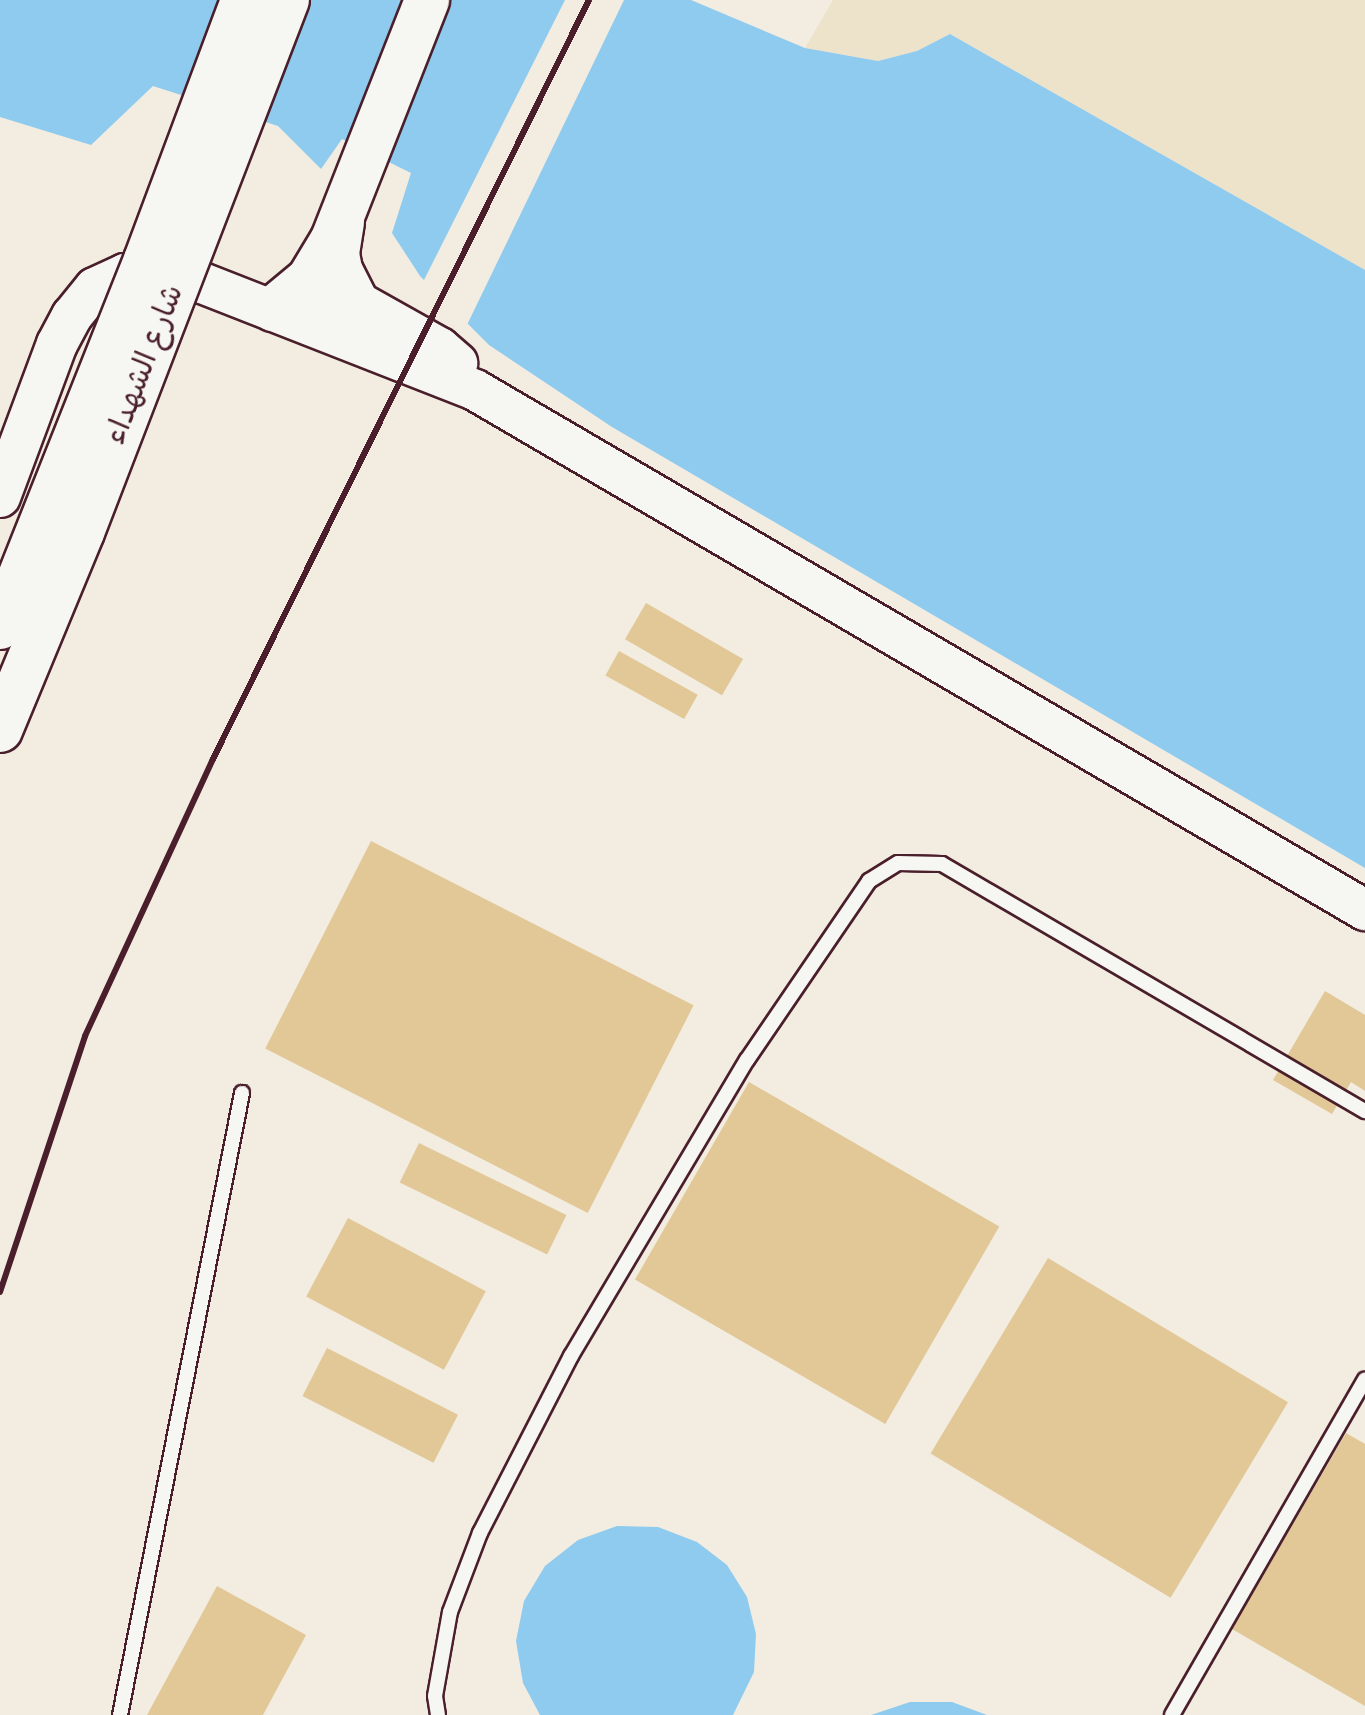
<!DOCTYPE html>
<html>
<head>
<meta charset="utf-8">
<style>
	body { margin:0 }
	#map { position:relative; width:1365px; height:1715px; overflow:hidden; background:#f2ede0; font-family:Dekko,"Playpen Sans Arabic",sans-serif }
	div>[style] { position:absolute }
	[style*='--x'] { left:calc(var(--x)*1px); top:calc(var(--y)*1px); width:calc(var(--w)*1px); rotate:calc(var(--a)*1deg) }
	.built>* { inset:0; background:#ede2ca }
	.water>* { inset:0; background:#8fcaef }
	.pier>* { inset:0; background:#f2ede0 }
	.building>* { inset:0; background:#e2c797; transform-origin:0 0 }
	.roads { filter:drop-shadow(2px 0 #4a1f2b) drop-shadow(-2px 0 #4a1f2b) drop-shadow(0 2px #4a1f2b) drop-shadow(0 -2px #4a1f2b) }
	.service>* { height:14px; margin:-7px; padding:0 7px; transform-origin:7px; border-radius:7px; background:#f6f6f2 }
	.secondary>* { height:40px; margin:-20px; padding:0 20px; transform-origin:20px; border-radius:20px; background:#f6f6f2 }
	.trunk>* { height:44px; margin:-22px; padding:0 22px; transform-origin:22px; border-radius:22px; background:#f6f6f2 }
	.rail>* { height:6px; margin:-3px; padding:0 3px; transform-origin:3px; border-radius:3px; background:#4a1f2b }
	.bridges { filter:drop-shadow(2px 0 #4a1f2b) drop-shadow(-2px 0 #4a1f2b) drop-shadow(0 2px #4a1f2b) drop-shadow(0 -2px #4a1f2b) }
	.trunk-bridge>* { height:44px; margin:-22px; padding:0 22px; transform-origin:22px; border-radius:22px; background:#f6f6f2 }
	span { translate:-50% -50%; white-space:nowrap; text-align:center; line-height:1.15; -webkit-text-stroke:6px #f6f6f2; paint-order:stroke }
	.street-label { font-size:30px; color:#4a1f2b }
</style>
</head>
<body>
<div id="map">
	<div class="built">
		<i style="clip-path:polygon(833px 0,1365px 0,1365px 270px,950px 34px,917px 51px,878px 61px,805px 48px)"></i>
	</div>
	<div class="water">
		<i style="clip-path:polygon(0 0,691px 0,805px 48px,878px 61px,917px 51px,950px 34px,1365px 270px,1365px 868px,612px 427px,489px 345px,420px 276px,392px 233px,411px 173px,342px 139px,321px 169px,278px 126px,153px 86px,91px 145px,0 117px)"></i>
		<i style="clip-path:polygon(617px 1526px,658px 1527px,697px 1542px,727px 1565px,747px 1597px,756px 1634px,754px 1672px,733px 1715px,540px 1715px,523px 1683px,516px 1641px,524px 1601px,545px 1566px,578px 1540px)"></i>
		<i style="clip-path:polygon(910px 1702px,952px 1702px,987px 1715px,871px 1715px)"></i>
	</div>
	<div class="pier">
		<i style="clip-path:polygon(565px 0,624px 0,466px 327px,422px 284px)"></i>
	</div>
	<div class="building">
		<i style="left:646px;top:603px;width:112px;height:42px;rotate:30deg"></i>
		<i style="left:619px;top:651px;width:90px;height:28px;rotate:29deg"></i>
		<i style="left:371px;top:841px;width:362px;height:233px;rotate:27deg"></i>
		<i style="clip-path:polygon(1325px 991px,1365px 1015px,1365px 1091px,1351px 1082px,1332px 1114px,1273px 1080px)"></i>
		<i style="left:749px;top:1082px;width:289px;height:228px;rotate:30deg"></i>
		<i style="left:419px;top:1143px;width:164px;height:44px;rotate:26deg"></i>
		<i style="left:348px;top:1218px;width:156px;height:89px;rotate:28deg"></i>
		<i style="left:1048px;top:1258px;width:280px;height:228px;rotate:31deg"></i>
		<i style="left:327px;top:1348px;width:147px;height:54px;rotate:27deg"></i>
		<i style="clip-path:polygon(1346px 1433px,1365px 1444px,1365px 1706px,1232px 1629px)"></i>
		<i style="clip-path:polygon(217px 1586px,306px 1635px,263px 1715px,147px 1715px)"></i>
	</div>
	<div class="roads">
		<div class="service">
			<i style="--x:120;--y:1715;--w:634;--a:-78.9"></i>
			<i style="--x:438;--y:1715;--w:19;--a:-99"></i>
			<i style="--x:435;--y:1696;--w:85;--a:-79.9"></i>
			<i style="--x:450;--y:1612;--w:85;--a:-69.2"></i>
			<i style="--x:480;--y:1533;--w:199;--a:-62.8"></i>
			<i style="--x:571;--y:1356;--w:344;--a:-59.3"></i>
			<i style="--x:747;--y:1060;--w:217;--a:-55.7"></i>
			<i style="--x:869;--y:881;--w:34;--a:-32"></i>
			<i style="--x:898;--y:863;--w:44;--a:1.3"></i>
			<i style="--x:942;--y:864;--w:490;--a:30.3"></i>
			<i style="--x:1172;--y:1715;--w:387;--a:-60.1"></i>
		</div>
		<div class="secondary">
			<i style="--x:293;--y:317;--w:15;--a:-42"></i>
			<i style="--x:304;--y:307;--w:28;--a:-21"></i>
			<i style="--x:330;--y:297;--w:26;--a:9"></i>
			<i style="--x:356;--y:301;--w:96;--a:29.2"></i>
			<i style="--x:440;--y:348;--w:23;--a:41"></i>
			<i style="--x:0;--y:497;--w:163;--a:-69.6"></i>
			<i style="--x:57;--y:344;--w:32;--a:-62"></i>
			<i style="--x:72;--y:316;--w:36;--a:-51"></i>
			<i style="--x:95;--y:288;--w:33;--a:-25"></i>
			<i style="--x:125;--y:274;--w:35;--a:-3"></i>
			<i style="--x:160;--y:272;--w:43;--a:14.7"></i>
			<i style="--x:202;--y:283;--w:293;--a:21.4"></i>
			<i style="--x:475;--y:390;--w:1031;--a:30.3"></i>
		</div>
		<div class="trunk">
			<i style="--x:342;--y:222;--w:32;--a:99"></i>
			<i style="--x:337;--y:254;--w:16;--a:79"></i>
			<i style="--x:340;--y:270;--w:35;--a:63"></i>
			<i style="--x:273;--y:309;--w:47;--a:-39.8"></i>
			<i style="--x:309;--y:279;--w:47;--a:-59"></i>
			<i style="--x:333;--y:239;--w:257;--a:-68.5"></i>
		</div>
	</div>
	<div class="rail">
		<i style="--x:0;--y:1292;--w:270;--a:-71.6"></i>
		<i style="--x:85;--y:1036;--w:305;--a:-65.2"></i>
		<i style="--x:213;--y:759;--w:847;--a:-63.65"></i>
	</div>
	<div class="bridges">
		<div class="trunk-bridge">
			<i style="--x:0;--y:627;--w:395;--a:-68.3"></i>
			<i style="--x:146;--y:260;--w:278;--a:-69.5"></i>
			<i style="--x:0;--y:730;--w:214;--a:-67.5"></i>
			<i style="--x:82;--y:532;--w:570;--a:-68.93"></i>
		</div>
	</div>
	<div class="street-label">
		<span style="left:148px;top:366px;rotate:-69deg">شارع الشهداء</span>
	</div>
</div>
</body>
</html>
